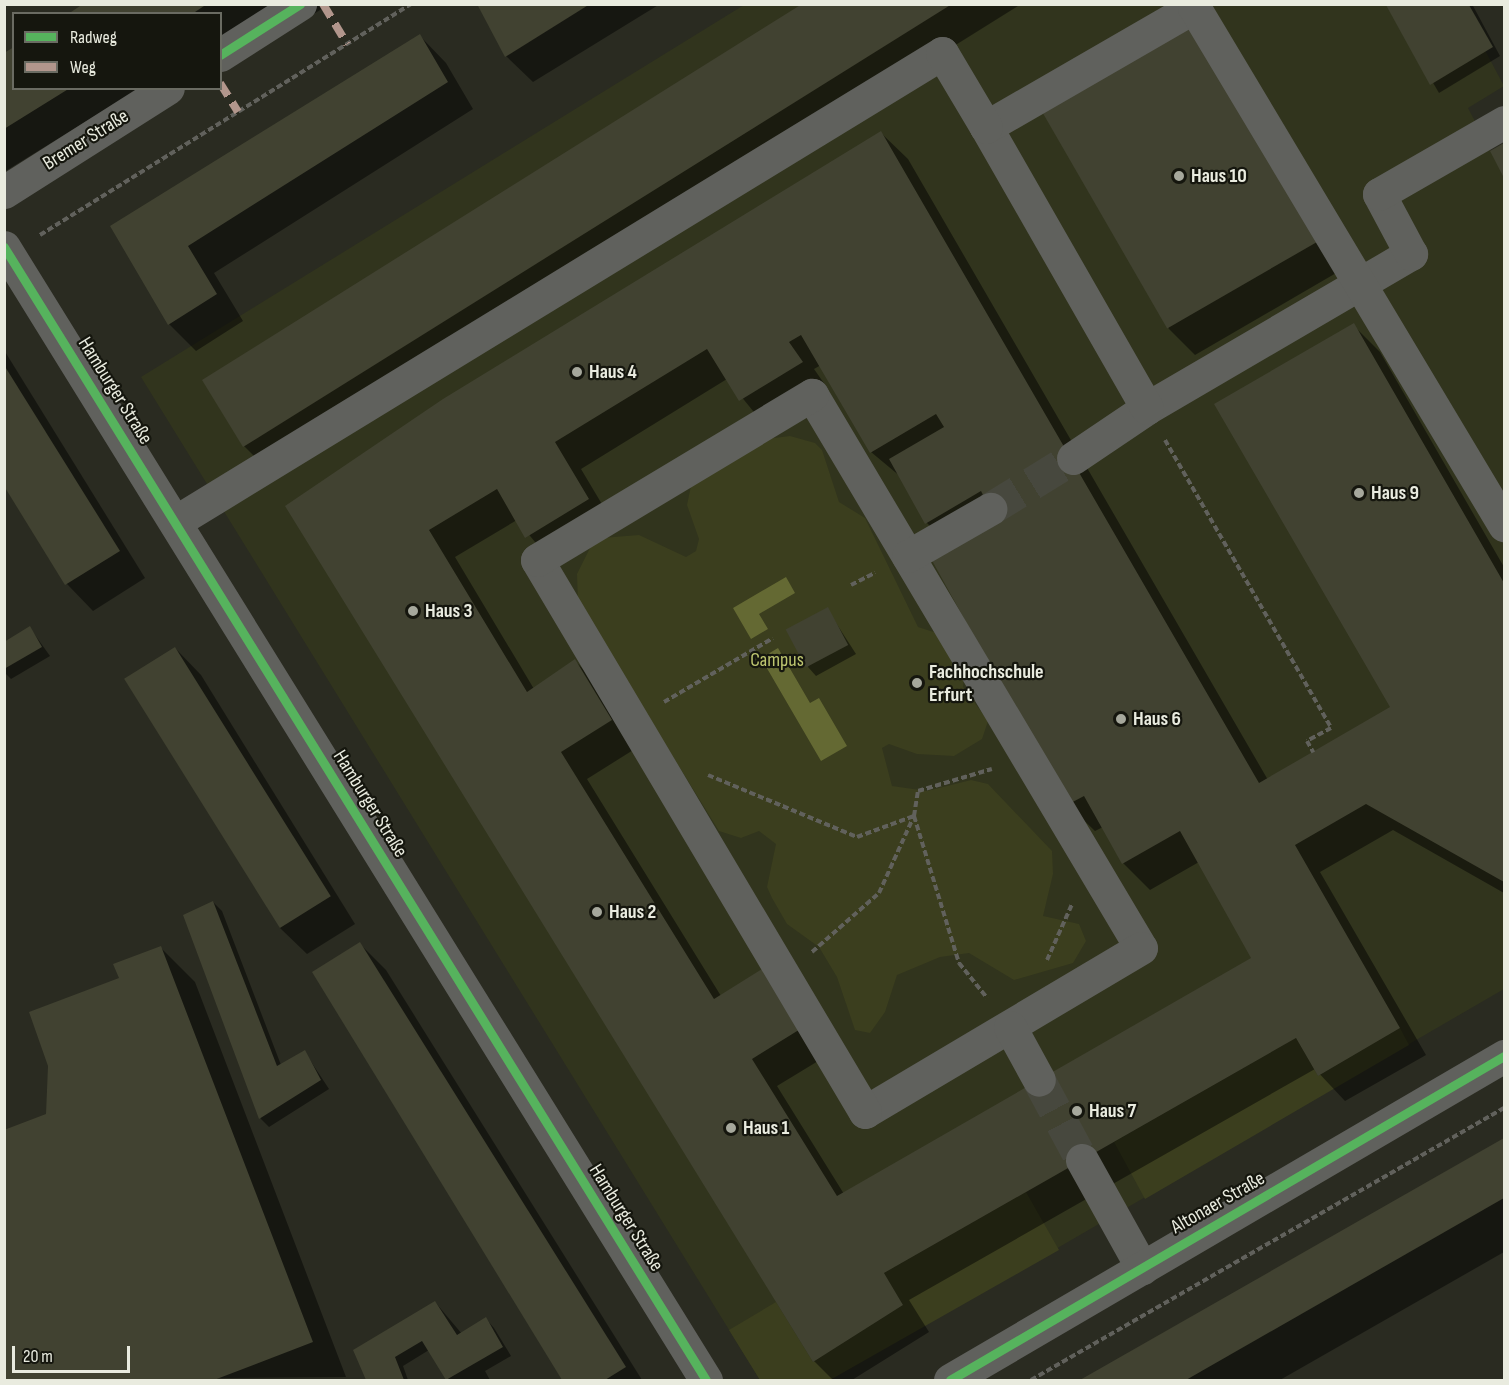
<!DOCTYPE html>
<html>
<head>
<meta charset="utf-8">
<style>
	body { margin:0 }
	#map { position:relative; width:1509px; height:1385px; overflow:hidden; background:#2a2b21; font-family:"Sofia Sans Condensed",sans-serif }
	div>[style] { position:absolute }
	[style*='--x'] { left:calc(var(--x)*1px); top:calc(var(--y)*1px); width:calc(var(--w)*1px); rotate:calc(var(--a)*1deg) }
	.built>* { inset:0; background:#31341d }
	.green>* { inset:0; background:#3b3e1e }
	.water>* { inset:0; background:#646933 }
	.shadow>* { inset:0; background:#0007 }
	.building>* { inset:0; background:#414231; transform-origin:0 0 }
	.minor-tunnel>* { height:33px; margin-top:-16.5px; transform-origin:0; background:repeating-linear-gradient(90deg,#47483e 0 33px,transparent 0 49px) }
	.path>* { height:4px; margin-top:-2px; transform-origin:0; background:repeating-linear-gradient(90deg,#61615c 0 6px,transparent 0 9px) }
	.minor>* { height:33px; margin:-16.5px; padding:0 16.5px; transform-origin:16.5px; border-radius:16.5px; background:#60615d }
	.quiet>* { height:8px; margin-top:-4px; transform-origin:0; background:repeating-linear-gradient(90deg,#b2968c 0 15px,transparent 0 23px) }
	.cycleway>* { height:9px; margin:-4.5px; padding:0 4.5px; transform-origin:4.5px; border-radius:4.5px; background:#56b35d }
	.dots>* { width:16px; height:16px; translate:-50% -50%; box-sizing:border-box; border:3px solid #15160e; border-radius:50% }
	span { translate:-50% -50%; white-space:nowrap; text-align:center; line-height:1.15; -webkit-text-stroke:4.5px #15160e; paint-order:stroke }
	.street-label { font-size:20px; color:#e9ebdf }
	.poi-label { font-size:20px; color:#e9ebdf; font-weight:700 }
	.left { translate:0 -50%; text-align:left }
	.park-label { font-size:20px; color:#bec670 }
	.frame { position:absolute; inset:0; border:6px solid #e9ebdf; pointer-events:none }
	.legend { position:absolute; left:12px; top:12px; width:210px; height:78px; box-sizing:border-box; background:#15160e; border:2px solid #6a6b62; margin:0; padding:8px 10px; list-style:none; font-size:18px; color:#e9ebdf }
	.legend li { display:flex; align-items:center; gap:12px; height:30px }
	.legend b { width:30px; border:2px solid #6a6b62 }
	.scale { position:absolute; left:12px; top:1346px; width:118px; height:27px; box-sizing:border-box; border:3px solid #e9ebdf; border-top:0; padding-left:8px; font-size:18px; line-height:21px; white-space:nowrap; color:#e9ebdf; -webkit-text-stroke:4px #15160e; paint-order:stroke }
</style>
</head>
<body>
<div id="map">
	<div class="built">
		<i style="clip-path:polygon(744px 5px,1461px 5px,1504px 86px,1468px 108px,1504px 176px,1504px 989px,830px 1380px,760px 1380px,141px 377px)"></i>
	</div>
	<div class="green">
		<i style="clip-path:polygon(790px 436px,815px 443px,822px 450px,839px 502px,865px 518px,918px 627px,943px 635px,965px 665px,963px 687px,988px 721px,982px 739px,954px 756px,917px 754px,889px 744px,882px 748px,892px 786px,927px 791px,971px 780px,988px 784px,1052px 851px,1053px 874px,1043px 916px,1079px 924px,1086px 941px,1073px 963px,1014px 980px,969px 953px,940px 957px,897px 975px,885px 1012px,870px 1033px,855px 1030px,837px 977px,819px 947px,787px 924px,772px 898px,767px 887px,776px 844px,759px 831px,741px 838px,719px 831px,578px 603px,577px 574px,591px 546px,602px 538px,639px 535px,686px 557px,696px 551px,699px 539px,687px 505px,692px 481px,766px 439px)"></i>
		<i style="clip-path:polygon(1400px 1028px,1409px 1045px,1145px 1199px,1114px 1142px,1296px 1038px,1318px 1076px)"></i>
		<i style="clip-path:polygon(1026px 1192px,1059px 1250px,830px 1380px,760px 1380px,729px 1330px,776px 1302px,813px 1362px,903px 1305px,884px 1273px)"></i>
	</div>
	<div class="water">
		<i style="clip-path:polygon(786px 577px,795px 593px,759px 614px,768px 629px,751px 639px,733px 608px)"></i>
		<i style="clip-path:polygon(778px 648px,810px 703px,819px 698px,847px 746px,821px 761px,761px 658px)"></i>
	</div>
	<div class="shadow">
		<i style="clip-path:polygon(85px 4px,330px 4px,220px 71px,220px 14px,71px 14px)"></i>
		<i style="clip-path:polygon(479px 4px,660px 4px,533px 82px,506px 56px)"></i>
		<i style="clip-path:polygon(805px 4px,1021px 4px,271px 473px,244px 446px)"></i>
		<i style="clip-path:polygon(1387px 4px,1472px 4px,1500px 56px,1439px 93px)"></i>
		<i style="clip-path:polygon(1190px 24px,1343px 269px,1195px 355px,1169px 329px,1042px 110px)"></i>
		<i style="clip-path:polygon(420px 36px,446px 63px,473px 109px,214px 273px,243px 321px,196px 351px,169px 324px,112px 227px)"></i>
		<i style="clip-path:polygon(4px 54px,14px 88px,140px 88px,4px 172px)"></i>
		<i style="clip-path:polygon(evenodd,881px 133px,908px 159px,1268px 780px,1392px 708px,1353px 325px,1380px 352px,1504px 567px,1504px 893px,1393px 830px,1320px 872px,1426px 1055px,1345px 1101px,1315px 1069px,909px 1300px,929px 1332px,852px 1380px,833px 1380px,814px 1361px,287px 506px,881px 133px,821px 365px,871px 452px,901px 477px,927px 523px,949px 546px,1068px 805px,1095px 831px,1103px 827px,1123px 863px,1150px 890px,1199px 862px,1253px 958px,844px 1194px,777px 1086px,828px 1055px,765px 969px,721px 996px,587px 779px,638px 747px,602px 688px,575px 661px,534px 689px,455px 557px,517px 520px,553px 564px,615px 526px,581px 469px,727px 379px,766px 427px,828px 389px,814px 369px,821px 365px)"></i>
		<i style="clip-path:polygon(4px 350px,145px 578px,93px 611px,67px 584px,4px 483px)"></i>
		<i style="clip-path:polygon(827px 609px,856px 654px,816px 676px,808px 667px)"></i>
		<i style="clip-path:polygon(30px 628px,50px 656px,11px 679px,4px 672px,4px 643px)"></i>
		<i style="clip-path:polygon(175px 648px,201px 675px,355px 924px,307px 954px,280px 928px)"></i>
		<i style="clip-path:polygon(213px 902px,222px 911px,281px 1065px,304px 1051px,329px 1089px,269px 1127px,261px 1119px,185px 916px)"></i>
		<i style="clip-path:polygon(360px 944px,386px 970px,642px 1380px,564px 1380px,314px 973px)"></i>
		<i style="clip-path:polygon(160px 947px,195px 982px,346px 1377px,4px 1380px,4px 1131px,47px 1115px,121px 979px)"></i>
		<i style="clip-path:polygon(1504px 1139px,1504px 1252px,1280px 1380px,1083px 1380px)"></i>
		<i style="clip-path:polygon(435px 1302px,462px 1334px,486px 1319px,494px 1328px,511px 1356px,485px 1371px,490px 1380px,448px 1380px,429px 1350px,403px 1366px,408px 1380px,367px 1380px,355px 1351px)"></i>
	</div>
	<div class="building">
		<i style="clip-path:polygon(83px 4px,207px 4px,192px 14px,68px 14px)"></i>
		<i style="clip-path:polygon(477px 4px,590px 4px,505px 57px)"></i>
		<i style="clip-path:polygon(802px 4px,952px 4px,243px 447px,202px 380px)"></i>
		<i style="clip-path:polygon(1386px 5px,1469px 5px,1493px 47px,1430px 85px)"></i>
		<i style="left:1190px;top:22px;width:254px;height:173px;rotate:60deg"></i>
		<i style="clip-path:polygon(420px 34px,448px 82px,188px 246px,217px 294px,168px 325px,110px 226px)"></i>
		<i style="clip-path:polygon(14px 47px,14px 88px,70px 88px,4px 129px,4px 53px)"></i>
		<i style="clip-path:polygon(evenodd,881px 131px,1259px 783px,1390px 707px,1214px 404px,1354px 323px,1504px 583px,1504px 882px,1366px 804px,1295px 845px,1400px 1028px,1318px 1076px,1296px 1038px,884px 1273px,903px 1305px,813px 1362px,285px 506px,443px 399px,881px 131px,801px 335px,870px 453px,936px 414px,944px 427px,889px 459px,925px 524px,981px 491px,990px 509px,929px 555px,1067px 805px,1084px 796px,1122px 864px,1180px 831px,1251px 958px,837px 1196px,752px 1059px,802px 1028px,765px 967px,714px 999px,561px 752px,612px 720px,575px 659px,527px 692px,429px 530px,497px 489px,525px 538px,589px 499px,555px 442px,707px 349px,739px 401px,803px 362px,789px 342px,801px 335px)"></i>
		<i style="clip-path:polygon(1504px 143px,1504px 178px,1490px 151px)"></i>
		<i style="clip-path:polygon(4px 365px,120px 551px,65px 585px,4px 486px)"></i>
		<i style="left:828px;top:607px;width:43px;height:48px;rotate:62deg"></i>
		<i style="clip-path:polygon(30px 626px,42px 647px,4px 669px,4px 642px)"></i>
		<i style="left:175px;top:647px;width:294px;height:60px;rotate:58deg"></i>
		<i style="clip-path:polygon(213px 901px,277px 1066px,305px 1050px,321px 1080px,259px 1119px,183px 915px)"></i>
		<i style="clip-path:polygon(360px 942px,626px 1367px,605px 1380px,562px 1380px,312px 972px)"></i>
		<i style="clip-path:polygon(161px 946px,313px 1342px,214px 1380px,4px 1380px,4px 1130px,46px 1114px,48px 1066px,29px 1012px,119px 978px,113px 964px)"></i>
		<i style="clip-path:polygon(1504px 1138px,1504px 1198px,1186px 1380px,1080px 1380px)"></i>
		<i style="clip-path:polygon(435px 1301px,457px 1335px,486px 1317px,503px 1347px,446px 1380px,422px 1341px,395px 1357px,404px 1380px,366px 1380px,353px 1350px)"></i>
	</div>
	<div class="minor-tunnel">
		<i style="--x:990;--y:509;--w:97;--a:-31.6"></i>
		<i style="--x:1039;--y:1080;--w:91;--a:61.7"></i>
	</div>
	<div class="path">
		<i style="--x:40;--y:235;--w:437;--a:-31.9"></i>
		<i style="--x:1165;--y:440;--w:332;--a:60"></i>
		<i style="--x:1331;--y:728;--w:27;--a:152"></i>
		<i style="--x:1307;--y:741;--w:13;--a:61"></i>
		<i style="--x:851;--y:585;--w:27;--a:-27"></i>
		<i style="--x:664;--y:702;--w:126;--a:-30.4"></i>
		<i style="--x:708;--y:775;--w:161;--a:22.6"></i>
		<i style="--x:857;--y:837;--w:61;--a:-20.2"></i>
		<i style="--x:914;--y:816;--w:154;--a:73"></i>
		<i style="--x:959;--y:963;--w:45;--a:51.3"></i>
		<i style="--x:812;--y:952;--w:89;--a:-41.4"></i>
		<i style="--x:879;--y:893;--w:85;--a:-65.6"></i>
		<i style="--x:914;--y:816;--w:25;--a:-81"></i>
		<i style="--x:918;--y:791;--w:77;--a:-16.6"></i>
		<i style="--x:1047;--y:960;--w:61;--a:-65.9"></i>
		<i style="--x:1031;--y:1380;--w:546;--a:-29.9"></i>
	</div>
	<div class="minor">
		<i style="--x:220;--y:55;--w:95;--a:-32.5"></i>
		<i style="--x:4;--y:192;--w:194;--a:-32.4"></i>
		<i style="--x:4;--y:247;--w:1333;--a:58.22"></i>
		<i style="--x:812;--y:395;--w:643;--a:59.25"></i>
		<i style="--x:1141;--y:948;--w:321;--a:149.3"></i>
		<i style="--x:865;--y:1112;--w:642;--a:-120.72"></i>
		<i style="--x:537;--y:560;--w:321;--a:-31"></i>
		<i style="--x:1147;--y:408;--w:306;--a:-30.3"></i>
		<i style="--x:1411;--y:254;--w:68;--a:-118.1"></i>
		<i style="--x:1379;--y:194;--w:144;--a:-29.9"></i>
		<i style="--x:1073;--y:458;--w:89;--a:-34"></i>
		<i style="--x:1147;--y:408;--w:324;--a:-119.8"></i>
		<i style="--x:986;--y:127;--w:240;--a:-30"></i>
		<i style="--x:1194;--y:7;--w:604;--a:59.1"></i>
		<i style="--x:175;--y:522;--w:899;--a:-31.44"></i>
		<i style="--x:942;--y:53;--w:86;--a:59.3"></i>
		<i style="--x:908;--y:556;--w:95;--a:-29.8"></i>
		<i style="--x:1010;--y:1027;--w:60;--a:61.3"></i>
		<i style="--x:1082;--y:1160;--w:124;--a:60.9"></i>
		<i style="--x:950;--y:1380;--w:642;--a:-30.32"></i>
	</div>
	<div class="quiet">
		<i style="--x:323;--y:4;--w:47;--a:59"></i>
		<i style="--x:220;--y:83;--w:34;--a:58"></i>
	</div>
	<div class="cycleway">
		<i style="--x:220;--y:55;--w:95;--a:-32.5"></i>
		<i style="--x:4;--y:247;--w:1333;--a:58.22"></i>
		<i style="--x:950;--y:1380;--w:642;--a:-30.32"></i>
	</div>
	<div class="dots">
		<i style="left:1179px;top:176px;background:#a6a89c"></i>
		<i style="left:577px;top:372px;background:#a6a89c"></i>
		<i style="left:1359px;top:493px;background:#a6a89c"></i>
		<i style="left:413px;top:611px;background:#a6a89c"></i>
		<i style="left:917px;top:683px;background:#a6a89c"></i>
		<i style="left:1121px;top:719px;background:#a6a89c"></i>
		<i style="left:597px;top:912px;background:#a6a89c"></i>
		<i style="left:1077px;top:1111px;background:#a6a89c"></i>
		<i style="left:731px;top:1128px;background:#a6a89c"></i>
	</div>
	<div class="street-label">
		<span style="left:86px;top:140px;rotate:-32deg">Bremer Straße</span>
		<span style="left:115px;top:391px;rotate:58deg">Hamburger Straße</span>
		<span style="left:370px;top:804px;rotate:58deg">Hamburger Straße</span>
		<span style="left:1218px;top:1203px;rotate:-30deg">Altonaer Straße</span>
		<span style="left:626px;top:1218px;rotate:58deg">Hamburger Straße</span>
	</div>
	<div class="poi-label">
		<span class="left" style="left:1191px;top:176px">Haus 10</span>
		<span class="left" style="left:589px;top:372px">Haus 4</span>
		<span class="left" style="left:1371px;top:493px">Haus 9</span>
		<span class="left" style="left:425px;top:611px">Haus 3</span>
		<span class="left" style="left:929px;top:684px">Fachhochschule<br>Erfurt</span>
		<span class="left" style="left:1133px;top:719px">Haus 6</span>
		<span class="left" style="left:609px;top:912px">Haus 2</span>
		<span class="left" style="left:1089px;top:1111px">Haus 7</span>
		<span class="left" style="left:743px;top:1128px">Haus 1</span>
	</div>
	<div class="park-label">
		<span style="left:777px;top:660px">Campus</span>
	</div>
	<div class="frame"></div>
	<ul class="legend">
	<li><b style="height:8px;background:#56b35d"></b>Radweg</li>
	<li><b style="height:8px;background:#b2968c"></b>Weg</li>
	</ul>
	<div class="scale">20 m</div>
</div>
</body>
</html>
